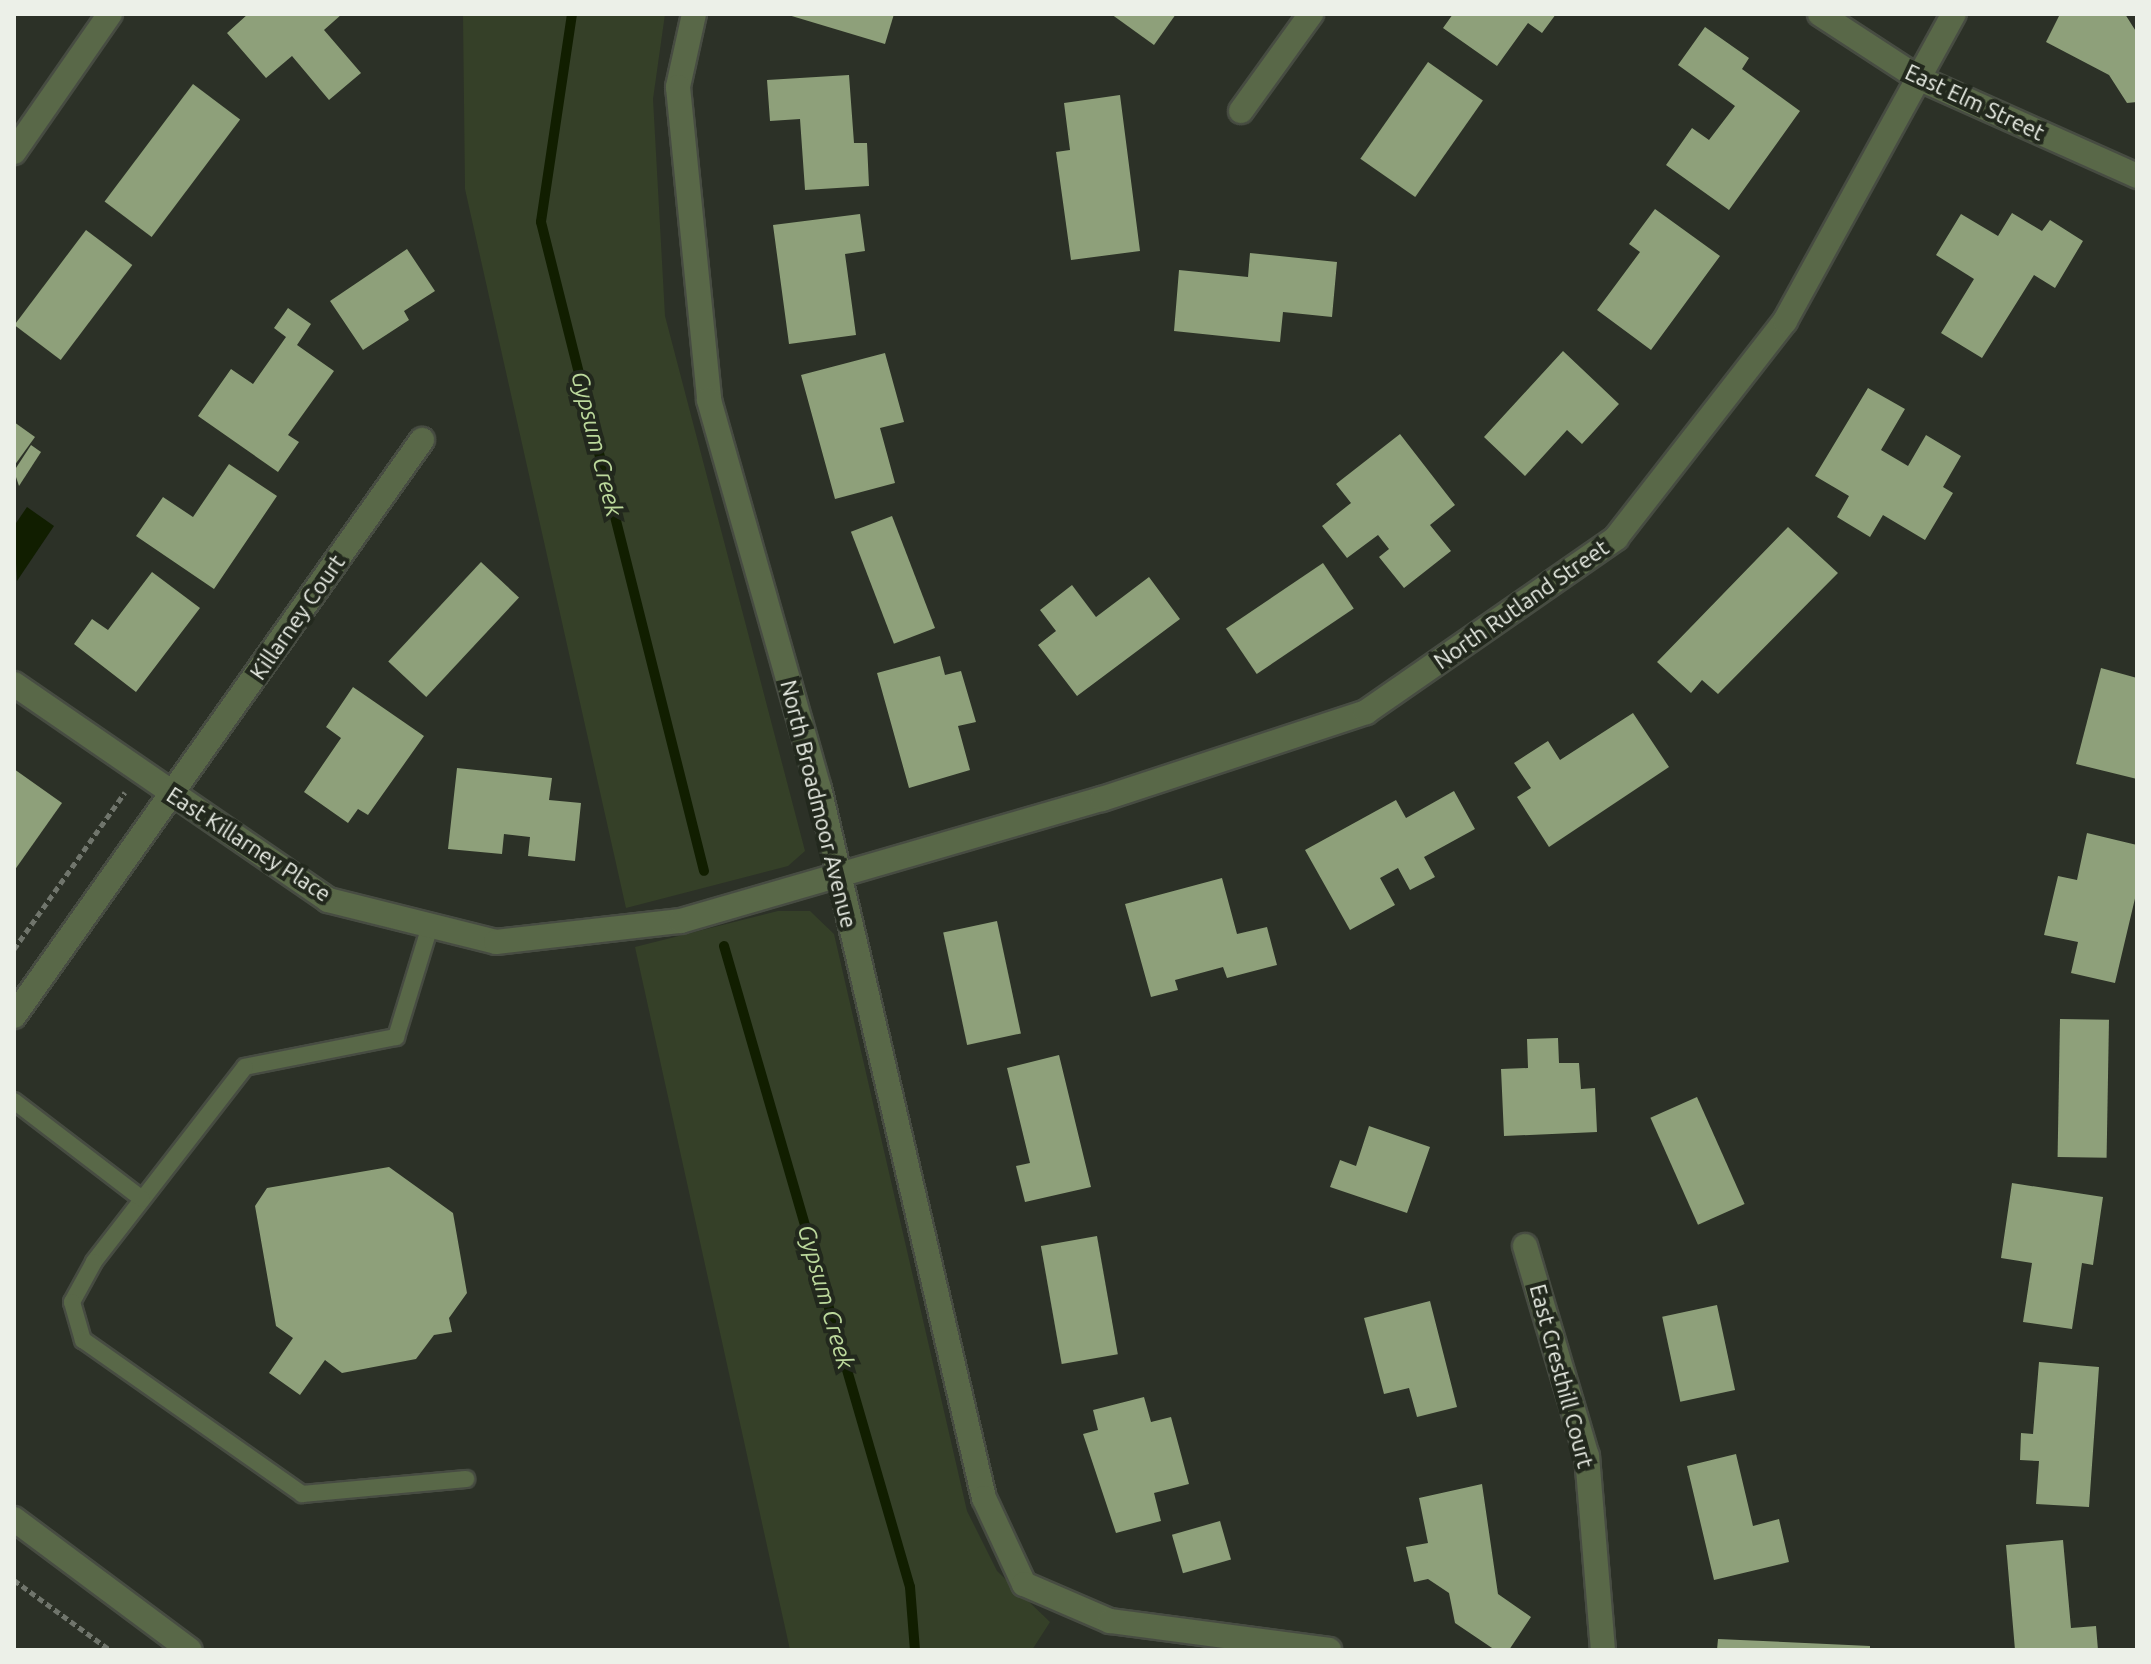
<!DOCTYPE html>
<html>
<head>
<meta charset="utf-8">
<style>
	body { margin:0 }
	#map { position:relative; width:2151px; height:1664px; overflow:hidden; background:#2c3127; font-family:Ubuntu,sans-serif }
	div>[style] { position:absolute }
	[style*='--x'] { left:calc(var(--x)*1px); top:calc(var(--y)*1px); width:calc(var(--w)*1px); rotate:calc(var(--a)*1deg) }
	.green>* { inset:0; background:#354028 }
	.water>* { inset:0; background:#111e00 }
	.stream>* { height:10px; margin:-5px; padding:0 5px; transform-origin:5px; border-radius:5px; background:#111e00 }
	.building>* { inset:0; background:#8ea07a; transform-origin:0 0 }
	.path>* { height:5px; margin-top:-2.5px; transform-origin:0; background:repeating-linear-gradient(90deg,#70756c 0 6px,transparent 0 10px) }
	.roads { filter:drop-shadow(2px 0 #474c42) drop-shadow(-2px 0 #474c42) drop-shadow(0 2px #474c42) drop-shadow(0 -2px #474c42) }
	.lane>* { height:16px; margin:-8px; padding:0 8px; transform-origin:8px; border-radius:8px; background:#596848 }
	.street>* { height:24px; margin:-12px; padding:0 12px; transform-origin:12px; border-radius:12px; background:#596848 }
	span { translate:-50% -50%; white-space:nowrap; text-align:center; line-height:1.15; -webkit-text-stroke:8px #22281d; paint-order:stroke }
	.street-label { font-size:22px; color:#ecf0e8 }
	.water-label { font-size:24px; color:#bcd99c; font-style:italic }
	.frame { position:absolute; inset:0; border:16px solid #ecf0e8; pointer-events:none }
</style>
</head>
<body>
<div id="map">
	<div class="green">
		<i style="clip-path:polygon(463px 14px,665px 14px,653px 99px,665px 316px,805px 851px,788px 866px,626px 908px,465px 189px)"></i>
		<i style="clip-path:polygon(778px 911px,810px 911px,834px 934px,967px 1511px,997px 1571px,1050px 1622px,1032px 1650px,790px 1650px,635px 947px)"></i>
	</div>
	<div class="water">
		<i style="clip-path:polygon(27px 507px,54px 526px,17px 581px,14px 526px)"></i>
	</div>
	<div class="stream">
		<i style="--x:572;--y:14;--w:210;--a:98.5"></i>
		<i style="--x:541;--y:222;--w:669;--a:75.9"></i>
		<i style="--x:724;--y:946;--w:667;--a:73.82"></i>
		<i style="--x:910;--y:1587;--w:63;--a:85.5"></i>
	</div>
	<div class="building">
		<i style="clip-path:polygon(248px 14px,342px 14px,324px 30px,361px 73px,329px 100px,292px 56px,266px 78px,227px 33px)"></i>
		<i style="clip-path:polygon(785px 14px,894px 14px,885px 44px)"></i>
		<i style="clip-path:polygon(1111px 14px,1176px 14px,1154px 45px)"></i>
		<i style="clip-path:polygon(1453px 14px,1556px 14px,1542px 33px,1528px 23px,1497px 66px,1443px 28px)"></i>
		<i style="clip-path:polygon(2060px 14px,2125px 14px,2137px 33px,2137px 102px,2127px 103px,2109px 75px,2046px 42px)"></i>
		<i style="clip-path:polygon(1705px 27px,1749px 58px,1742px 69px,1800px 111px,1729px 210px,1666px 165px,1692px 128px,1709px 140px,1735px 106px,1678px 65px)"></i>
		<i style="left:1428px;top:62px;width:67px;height:118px;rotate:35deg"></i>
		<i style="clip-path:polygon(849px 75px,854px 143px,867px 143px,869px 186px,805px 190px,800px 119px,770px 121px,767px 80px)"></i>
		<i style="left:193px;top:84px;width:59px;height:147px;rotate:37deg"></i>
		<i style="clip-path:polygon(1120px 95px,1140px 251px,1071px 260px,1056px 152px,1070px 150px,1064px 103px)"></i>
		<i style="clip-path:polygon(1655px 209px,1720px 256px,1651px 350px,1597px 310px,1640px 252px,1629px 244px)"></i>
		<i style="clip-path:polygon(2012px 213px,2042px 231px,2050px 220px,2083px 241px,2055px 288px,2034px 275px,1982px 358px,1941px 333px,1974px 279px,1936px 255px,1961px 214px,1998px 236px)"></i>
		<i style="clip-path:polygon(860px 214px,865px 251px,845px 254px,856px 335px,789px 344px,773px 225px)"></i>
		<i style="left:86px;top:230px;width:58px;height:119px;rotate:37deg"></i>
		<i style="clip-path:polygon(407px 249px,435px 291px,404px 311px,409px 320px,363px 350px,330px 301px)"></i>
		<i style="clip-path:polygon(1250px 253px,1337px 262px,1332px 317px,1283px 312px,1280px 342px,1174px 331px,1179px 270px,1248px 277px)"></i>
		<i style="clip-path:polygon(288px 308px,311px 324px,297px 345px,334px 371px,288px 435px,299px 442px,278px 472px,198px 416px,231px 369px,253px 384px,286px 337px,274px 328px)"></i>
		<i style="clip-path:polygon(1563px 351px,1619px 404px,1582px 444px,1567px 430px,1525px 476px,1484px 437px)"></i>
		<i style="clip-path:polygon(885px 353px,904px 422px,880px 428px,895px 483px,835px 499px,801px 375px)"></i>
		<i style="clip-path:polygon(1868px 388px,1905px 409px,1881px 450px,1908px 466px,1926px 435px,1961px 456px,1943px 487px,1953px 493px,1925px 540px,1883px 515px,1870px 537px,1837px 517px,1849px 496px,1815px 476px)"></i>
		<i style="clip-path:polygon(14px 422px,35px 437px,14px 466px)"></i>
		<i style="clip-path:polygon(1400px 434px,1455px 505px,1430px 525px,1451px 551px,1404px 588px,1379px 557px,1389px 549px,1378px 535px,1347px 558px,1322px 526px,1351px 503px,1336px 484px)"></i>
		<i style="clip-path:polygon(31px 445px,41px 452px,19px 486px,14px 471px)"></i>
		<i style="clip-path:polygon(229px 464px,277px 496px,214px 589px,136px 536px,163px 497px,193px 517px)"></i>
		<i style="left:892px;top:516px;width:120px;height:44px;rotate:69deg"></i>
		<i style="clip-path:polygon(1788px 527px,1838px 573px,1718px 694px,1702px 680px,1691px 693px,1657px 662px)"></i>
		<i style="left:481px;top:562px;width:52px;height:136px;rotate:43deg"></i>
		<i style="left:1323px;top:563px;width:55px;height:117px;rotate:56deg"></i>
		<i style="clip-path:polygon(152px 572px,200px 608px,136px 692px,74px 644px,92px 619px,108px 630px)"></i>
		<i style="clip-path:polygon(1149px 577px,1180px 619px,1077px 696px,1038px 645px,1056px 631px,1040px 610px,1072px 585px,1096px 617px)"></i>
		<i style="clip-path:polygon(940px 656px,945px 675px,961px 671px,976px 722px,958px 726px,970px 770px,909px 788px,877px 673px)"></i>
		<i style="clip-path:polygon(2101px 668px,2137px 678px,2137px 779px,2076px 764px)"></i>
		<i style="clip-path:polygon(353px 687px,424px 736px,368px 815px,358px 809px,348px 823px,304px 792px,341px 738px,326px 727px)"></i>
		<i style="clip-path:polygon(1633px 713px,1669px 767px,1549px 847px,1517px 797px,1531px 788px,1514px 763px,1548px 741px,1560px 760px)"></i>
		<i style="clip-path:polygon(457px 768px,552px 778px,549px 800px,581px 803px,575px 861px,528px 856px,530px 837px,504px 834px,502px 854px,448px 849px)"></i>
		<i style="clip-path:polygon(14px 769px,62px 803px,14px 871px)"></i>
		<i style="clip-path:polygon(1454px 791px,1475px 829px,1424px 857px,1435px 877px,1410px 890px,1398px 868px,1380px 878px,1395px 905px,1350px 930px,1305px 850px,1396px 800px,1406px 818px)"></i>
		<i style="clip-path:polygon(2087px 833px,2137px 845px,2137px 890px,2115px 983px,2071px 973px,2078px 942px,2044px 935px,2058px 876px,2077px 880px)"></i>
		<i style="clip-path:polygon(1222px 878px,1237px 934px,1267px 927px,1277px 965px,1227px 978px,1223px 967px,1175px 980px,1178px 990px,1151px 997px,1125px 904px)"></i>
		<i style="left:997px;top:921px;width:115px;height:55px;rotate:78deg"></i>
		<i style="left:2060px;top:1019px;width:49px;height:138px;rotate:1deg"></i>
		<i style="clip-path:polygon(1558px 1038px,1559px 1063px,1579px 1063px,1581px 1089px,1595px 1088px,1597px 1132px,1504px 1136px,1501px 1069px,1528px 1068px,1527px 1039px)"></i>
		<i style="clip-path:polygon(1059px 1055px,1091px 1187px,1025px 1202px,1016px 1166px,1030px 1163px,1007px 1068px)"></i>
		<i style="left:1697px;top:1097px;width:117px;height:51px;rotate:66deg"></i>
		<i style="clip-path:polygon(1369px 1126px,1430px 1147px,1407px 1213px,1330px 1187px,1340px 1160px,1356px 1166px)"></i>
		<i style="clip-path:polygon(389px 1167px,453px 1213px,467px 1293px,449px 1318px,452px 1332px,434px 1335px,416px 1359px,342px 1373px,325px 1360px,300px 1395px,269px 1373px,293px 1338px,276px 1326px,255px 1206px,267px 1188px)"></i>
		<i style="clip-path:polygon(2012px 1183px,2103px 1197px,2093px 1265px,2082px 1263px,2072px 1329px,2023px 1322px,2032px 1263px,2001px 1258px)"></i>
		<i style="left:1097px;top:1236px;width:120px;height:57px;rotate:80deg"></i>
		<i style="clip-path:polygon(1430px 1301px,1457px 1407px,1417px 1417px,1409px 1388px,1384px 1394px,1364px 1318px)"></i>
		<i style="left:1717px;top:1305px;width:87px;height:56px;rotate:78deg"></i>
		<i style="clip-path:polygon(2039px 1362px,2099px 1367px,2089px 1507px,2036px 1504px,2039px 1461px,2020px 1460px,2021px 1433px,2033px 1434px)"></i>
		<i style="clip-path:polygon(1144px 1397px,1151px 1422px,1171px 1417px,1189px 1484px,1154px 1493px,1161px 1521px,1116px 1533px,1083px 1434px,1098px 1430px,1093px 1410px)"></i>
		<i style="clip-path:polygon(1736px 1454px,1753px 1526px,1779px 1519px,1789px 1562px,1714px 1580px,1687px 1466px)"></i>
		<i style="clip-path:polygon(1482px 1484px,1498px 1594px,1531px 1617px,1509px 1650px,1495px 1650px,1455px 1623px,1449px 1593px,1428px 1579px,1414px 1582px,1406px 1547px,1428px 1543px,1419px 1498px)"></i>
		<i style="left:1220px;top:1521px;width:40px;height:50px;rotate:74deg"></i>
		<i style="clip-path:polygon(2063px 1540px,2071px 1628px,2096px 1626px,2098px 1650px,2015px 1650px,2006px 1545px)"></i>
		<i style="clip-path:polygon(1718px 1639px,1870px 1646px,1870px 1650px,1717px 1650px)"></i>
	</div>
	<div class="path">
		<i style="--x:14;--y:949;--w:192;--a:-54.7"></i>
		<i style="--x:14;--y:1580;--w:119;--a:36.1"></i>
	</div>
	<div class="roads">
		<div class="lane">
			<i style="--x:430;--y:926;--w:116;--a:107"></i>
			<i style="--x:396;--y:1037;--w:154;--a:168.8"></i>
			<i style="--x:245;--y:1067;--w:247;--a:127.8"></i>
			<i style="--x:94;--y:1262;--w:46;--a:118.8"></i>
			<i style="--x:72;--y:1302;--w:40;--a:74"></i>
			<i style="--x:83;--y:1340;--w:268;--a:35.1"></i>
			<i style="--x:302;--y:1494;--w:165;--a:-5.2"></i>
			<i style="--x:14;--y:1101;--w:161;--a:37.4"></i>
		</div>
		<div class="street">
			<i style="--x:694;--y:14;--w:75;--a:102.4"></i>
			<i style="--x:678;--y:87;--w:315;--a:84.3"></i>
			<i style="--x:709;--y:400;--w:403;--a:74.2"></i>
			<i style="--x:819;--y:788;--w:729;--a:76.92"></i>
			<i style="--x:984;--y:1498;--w:95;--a:65.1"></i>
			<i style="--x:1024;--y:1584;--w:94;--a:23.3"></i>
			<i style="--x:1110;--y:1621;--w:221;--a:7.5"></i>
			<i style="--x:1820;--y:14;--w:117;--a:33.1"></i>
			<i style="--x:1918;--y:78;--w:240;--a:24.1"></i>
			<i style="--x:1241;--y:111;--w:120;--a:-54.2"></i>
			<i style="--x:14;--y:152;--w:168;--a:-55.2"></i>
			<i style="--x:14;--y:684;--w:381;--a:34.5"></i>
			<i style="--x:328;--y:900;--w:173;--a:14"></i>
			<i style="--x:496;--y:942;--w:186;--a:-6.5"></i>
			<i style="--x:681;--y:921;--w:438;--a:-16.2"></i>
			<i style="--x:1102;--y:799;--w:278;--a:-18.2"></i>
			<i style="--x:1366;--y:712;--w:305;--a:-34.8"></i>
			<i style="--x:1616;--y:538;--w:275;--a:-52.1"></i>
			<i style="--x:1785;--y:321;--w:350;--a:-61.2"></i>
			<i style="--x:14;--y:1016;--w:706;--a:-54.69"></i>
			<i style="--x:1525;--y:1246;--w:219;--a:73.6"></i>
			<i style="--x:1587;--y:1456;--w:195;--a:85.3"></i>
			<i style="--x:14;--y:1519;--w:219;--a:36.7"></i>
		</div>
	</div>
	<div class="street-label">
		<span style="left:1975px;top:102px;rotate:25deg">East Elm Street</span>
		<span style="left:1521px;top:604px;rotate:-35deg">North Rutland Street</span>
		<span style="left:297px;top:617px;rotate:-55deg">Killarney Court</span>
		<span style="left:819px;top:804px;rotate:76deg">North Broadmoor Avenue</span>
		<span style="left:249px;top:844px;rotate:33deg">East Killarney Place</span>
		<span style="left:1562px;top:1376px;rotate:75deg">East Cresthill Court</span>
	</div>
	<div class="water-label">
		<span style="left:597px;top:444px;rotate:76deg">Gypsum Creek</span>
		<span style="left:826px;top:1297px;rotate:74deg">Gypsum Creek</span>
	</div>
	<div class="frame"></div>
</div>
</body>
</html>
